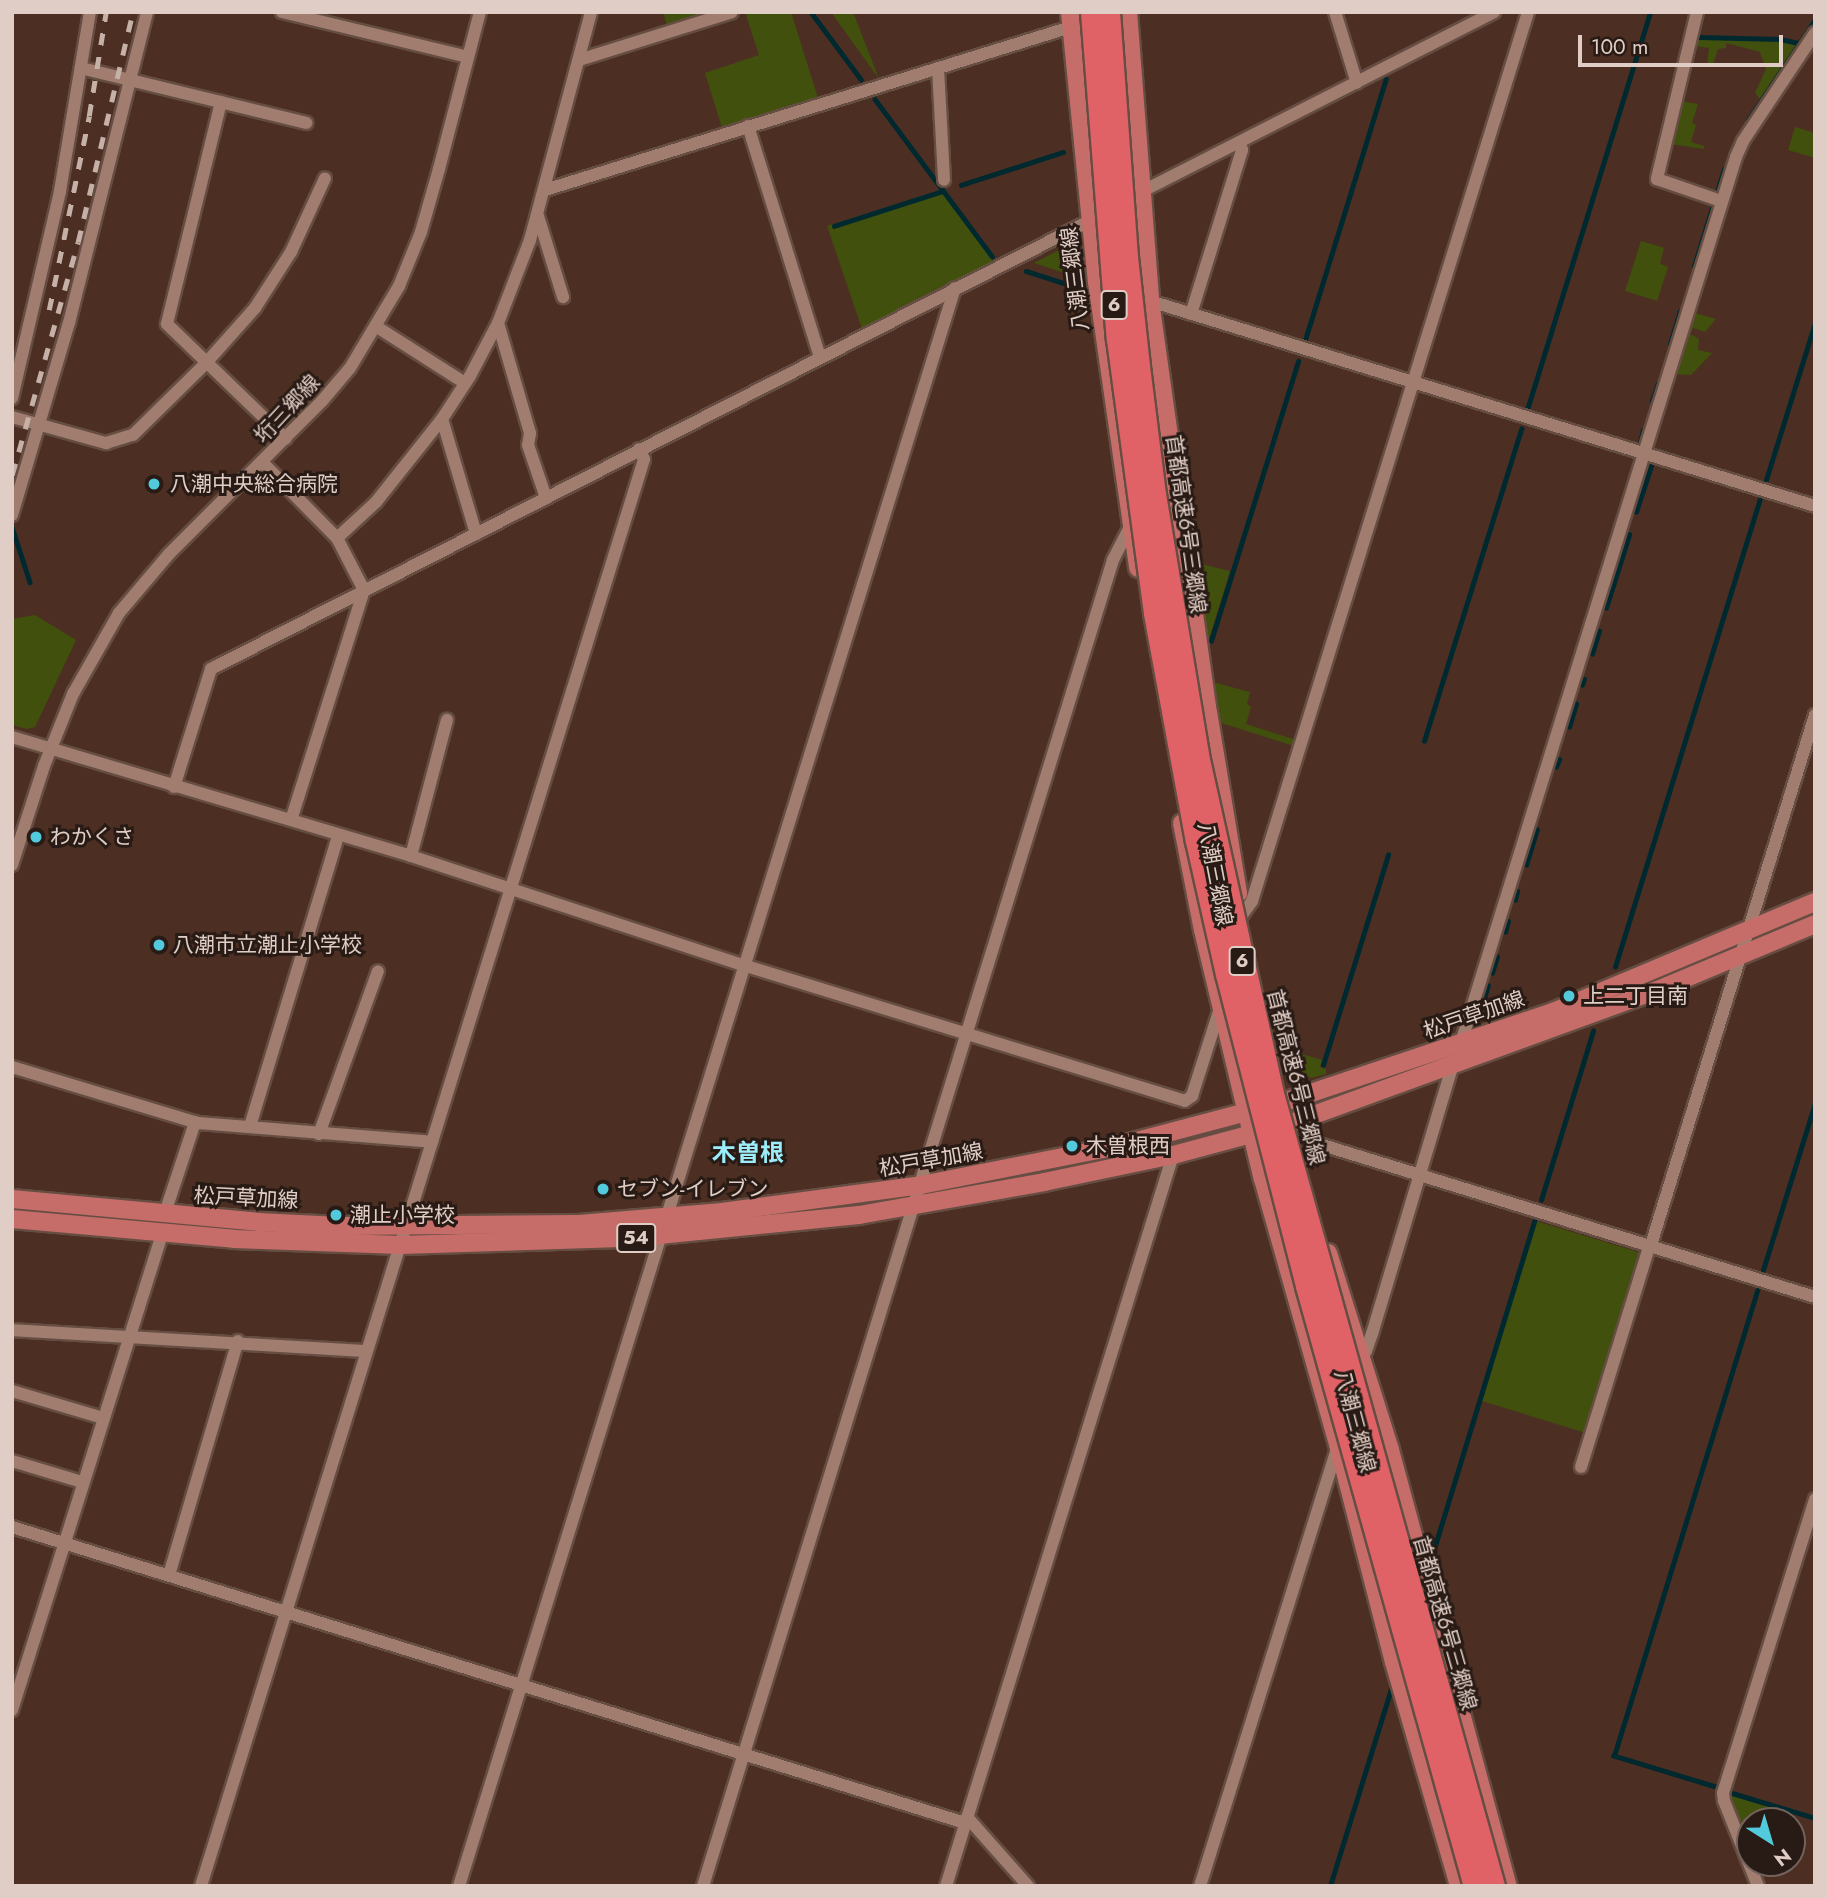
<!DOCTYPE html>
<html>
<head>
<meta charset="utf-8">
<style>
	body { margin:0 }
	#map { position:relative; width:1827px; height:1898px; overflow:hidden; background:#4c2f22; font-family:Jost,"Noto Sans JP",sans-serif }
	div>[style] { position:absolute }
	[style*='--x'] { left:calc(var(--x)*1px); top:calc(var(--y)*1px); width:calc(var(--w)*1px); rotate:calc(var(--a)*1deg) }
	.green>* { inset:0; background:#41500c; transform-origin:0 0 }
	.stream>* { height:4.5px; margin:-2.25px; padding:0 2.25px; transform-origin:2.25px; border-radius:2.25px; background:#00292f }
	.roads { filter:drop-shadow(2px 0 #664d42) drop-shadow(-2px 0 #664d42) drop-shadow(0 2px #664d42) drop-shadow(0 -2px #664d42) }
	.minor>* { height:12px; margin:-6px; padding:0 6px; transform-origin:6px; border-radius:6px; background:#a07d6f }
	.major>* { height:18px; margin:-9px; padding:0 9px; transform-origin:9px; border-radius:9px; background:#c66d6a }
	.rail>* { height:4.5px; margin-top:-2.25px; transform-origin:0; background:repeating-linear-gradient(90deg,#c6b1a9 0 12px,transparent 0 24px) }
	.bridges { filter:drop-shadow(2px 0 #664d42) drop-shadow(-2px 0 #664d42) drop-shadow(0 2px #664d42) drop-shadow(0 -2px #664d42) }
	.highway-bridge>* { height:21px; margin:-10.5px; padding:0 10.5px; transform-origin:10.5px; border-radius:10.5px; background:#e06267 }
	.dots>* { width:19px; height:19px; translate:-50% -50%; box-sizing:border-box; border:4px solid #281b15; border-radius:50% }
	span { translate:-50% -50%; white-space:nowrap; text-align:center; line-height:1.15; -webkit-text-stroke:6px #281b15; paint-order:stroke }
	.shield-label span { padding:2px 5px; background:#281b15; border:2px solid; border-radius:5px; -webkit-text-stroke-width:0 }
	.shield-label { font-size:19px; color:#e0cdc5; font-weight:700 }
	.street-label { font-size:21px; color:#e0cdc5 }
	.poi-label { font-size:21px; color:#e0cdc5 }
	.left { translate:0 -50%; text-align:left }
	.quarter-label { font-size:24px; color:#9cecf9; font-weight:700 }
	.frame { position:absolute; inset:0; border:14px solid #e0cdc5; pointer-events:none }
	.north { position:absolute; left:1736px; top:1807px; width:70px; height:70px; box-sizing:border-box; background:#281b15; border:2px solid #72625b; border-radius:50%; rotate:143deg; font-size:19px; font-weight:700; line-height:28px; text-align:center; color:#e0cdc5 }
	.north::after { content:''; display:block; margin:auto; width:24px; height:32px; background:#53cadc; clip-path:polygon(50% 0,100% 100%,50% 72%,0 100%) }
	.scale { position:absolute; left:1578px; top:35px; width:205px; height:32px; box-sizing:border-box; border:4px solid #e0cdc5; border-top:0; padding-left:9px; font-size:21px; line-height:24px; white-space:nowrap; color:#e0cdc5; -webkit-text-stroke:5px #281b15; paint-order:stroke }
</style>
</head>
<body>
<div id="map">
	<div class="green">
		<i style="clip-path:polygon(663px 12px,712px 12px,667px 26px)"></i>
		<i style="clip-path:polygon(751px 12px,791px 12px,818px 98px,722px 128px,705px 73px,759px 55px,746px 15px)"></i>
		<i style="clip-path:polygon(831px 12px,853px 12px,879px 79px)"></i>
		<i style="clip-path:polygon(1696px 38px,1780px 41px,1796px 45px,1760px 99px,1755px 93px,1766px 69px,1760px 52px,1726px 43px,1726px 48px,1718px 49px,1713px 64px,1707px 64px,1709px 48px,1695px 46px)"></i>
		<i style="clip-path:polygon(1681px 101px,1698px 104px,1692px 123px,1696px 125px,1691px 142px,1704px 146px,1704px 149px,1670px 144px)"></i>
		<i style="clip-path:polygon(1795px 127px,1815px 133px,1815px 158px,1788px 150px)"></i>
		<i style="clip-path:polygon(941px 190px,994px 262px,862px 329px,827px 226px)"></i>
		<i style="clip-path:polygon(1641px 241px,1664px 248px,1660px 264px,1668px 267px,1657px 301px,1625px 291px)"></i>
		<i style="clip-path:polygon(1071px 244px,1074px 276px,1034px 263px)"></i>
		<i style="clip-path:polygon(1692px 312px,1716px 319px,1705px 332px,1693px 328px,1690px 334px,1699px 339px,1698px 350px,1712px 353px,1691px 375px,1673px 374px)"></i>
		<i style="clip-path:polygon(1201px 564px,1230px 571px,1208px 642px)"></i>
		<i style="clip-path:polygon(35px 615px,76px 640px,35px 727px,27px 729px,12px 725px,12px 619px)"></i>
		<i style="clip-path:polygon(1212px 682px,1250px 692px,1247px 704px,1251px 707px,1246px 724px,1296px 740px,1294px 746px,1215px 721px)"></i>
		<i style="clip-path:polygon(1285px 1049px,1322px 1060px,1320px 1067px,1326px 1069px,1326px 1074px,1311px 1078px,1289px 1066px)"></i>
		<i style="left:1536px;top:1221px;width:109px;height:188px;rotate:17deg"></i>
		<i style="clip-path:polygon(1728px 1794px,1776px 1808px,1772px 1821px,1750px 1821px,1750px 1850px,1727px 1798px)"></i>
	</div>
	<div class="stream">
		<i style="--x:811;--y:12;--w:84;--a:53.3"></i>
		<i style="--x:1699;--y:37;--w:81;--a:1.4"></i>
		<i style="--x:1780;--y:39;--w:19;--a:12"></i>
		<i style="--x:875;--y:99;--w:196;--a:53.3"></i>
		<i style="--x:1748;--y:120;--w:120;--a:-56.2"></i>
		<i style="--x:961;--y:185;--w:107;--a:-17.9"></i>
		<i style="--x:1717;--y:192;--w:24;--a:-73"></i>
		<i style="--x:834;--y:226;--w:114;--a:-17.8"></i>
		<i style="--x:1694;--y:266;--w:64;--a:-72.7"></i>
		<i style="--x:1026;--y:271;--w:49;--a:17.7"></i>
		<i style="--x:1305;--y:340;--w:273;--a:-72.8"></i>
		<i style="--x:1670;--y:344;--w:34;--a:-73"></i>
		<i style="--x:1652;--y:401;--w:18;--a:-71"></i>
		<i style="--x:1527;--y:410;--w:417;--a:-72.8"></i>
		<i style="--x:1640;--y:442;--w:12;--a:-76"></i>
		<i style="--x:1766;--y:480;--w:164;--a:-72.7"></i>
		<i style="--x:1636;--y:512;--w:48;--a:-71.9"></i>
		<i style="--x:12;--y:527;--w:58;--a:71.9"></i>
		<i style="--x:1606;--y:608;--w:77;--a:-72.5"></i>
		<i style="--x:1211;--y:641;--w:293;--a:-72.7"></i>
		<i style="--x:1592;--y:654;--w:24;--a:-73"></i>
		<i style="--x:1582;--y:685;--w:6;--a:-72"></i>
		<i style="--x:1569;--y:727;--w:24;--a:-73"></i>
		<i style="--x:1424;--y:741;--w:327;--a:-72.7"></i>
		<i style="--x:1556;--y:767;--w:8;--a:-67"></i>
		<i style="--x:1526;--y:865;--w:37;--a:-73"></i>
		<i style="--x:1515;--y:900;--w:9;--a:-77"></i>
		<i style="--x:1505;--y:932;--w:11;--a:-75"></i>
		<i style="--x:1615;--y:967;--w:489;--a:-72.8"></i>
		<i style="--x:1492;--y:973;--w:17;--a:-73"></i>
		<i style="--x:1477;--y:1021;--w:37;--a:-73"></i>
		<i style="--x:1323;--y:1065;--w:220;--a:-72.8"></i>
		<i style="--x:1541;--y:1200;--w:177;--a:-72.9"></i>
		<i style="--x:1763;--y:1270;--w:175;--a:-72.7"></i>
		<i style="--x:1430;--y:1562;--w:356;--a:-73"></i>
		<i style="--x:1719;--y:1788;--w:110;--a:-163.1"></i>
		<i style="--x:1614;--y:1756;--w:487;--a:-72.9"></i>
		<i style="--x:1729;--y:1792;--w:90;--a:16.8"></i>
		<i style="--x:1330;--y:1886;--w:206;--a:-72.8"></i>
	</div>
	<div class="roads">
		<div class="minor">
			<i style="--x:282;--y:12;--w:191;--a:13.6"></i>
			<i style="--x:1335;--y:12;--w:74;--a:72.8"></i>
			<i style="--x:1697;--y:12;--w:172;--a:103.5"></i>
			<i style="--x:1657;--y:179;--w:68;--a:19"></i>
			<i style="--x:579;--y:60;--w:160;--a:-17.4"></i>
			<i style="--x:81;--y:68;--w:232;--a:13.7"></i>
			<i style="--x:938;--y:68;--w:112;--a:86.9"></i>
			<i style="--x:221;--y:102;--w:228;--a:103.7"></i>
			<i style="--x:167;--y:324;--w:165;--a:44"></i>
			<i style="--x:748;--y:126;--w:242;--a:72.7"></i>
			<i style="--x:545;--y:190;--w:551;--a:-17.22"></i>
			<i style="--x:1135;--y:195;--w:403;--a:-27"></i>
			<i style="--x:538;--y:216;--w:85;--a:72.8"></i>
			<i style="--x:1150;--y:301;--w:696;--a:17.13"></i>
			<i style="--x:1191;--y:314;--w:172;--a:-72.7"></i>
			<i style="--x:1242;--y:150;--w:7;--a:-106"></i>
			<i style="--x:498;--y:323;--w:115;--a:73.8"></i>
			<i style="--x:530;--y:433;--w:12;--a:99"></i>
			<i style="--x:528;--y:445;--w:56;--a:71.2"></i>
			<i style="--x:377;--y:327;--w:104;--a:32.5"></i>
			<i style="--x:12;--y:398;--w:212;--a:-76.9"></i>
			<i style="--x:60;--y:191;--w:181;--a:-80.5"></i>
			<i style="--x:12;--y:417;--w:98;--a:15.5"></i>
			<i style="--x:106;--y:443;--w:28;--a:-17"></i>
			<i style="--x:133;--y:435;--w:103;--a:-44.6"></i>
			<i style="--x:206;--y:363;--w:74;--a:-48.3"></i>
			<i style="--x:255;--y:308;--w:67;--a:-57.3"></i>
			<i style="--x:291;--y:252;--w:81;--a:-65.3"></i>
			<i style="--x:442;--y:419;--w:120;--a:73.5"></i>
			<i style="--x:263;--y:463;--w:105;--a:45.4"></i>
			<i style="--x:337;--y:538;--w:59;--a:62.6"></i>
			<i style="--x:364;--y:590;--w:241;--a:107.6"></i>
			<i style="--x:12;--y:515;--w:200;--a:-73.5"></i>
			<i style="--x:69;--y:323;--w:321;--a:-75.9"></i>
			<i style="--x:337;--y:538;--w:53;--a:-42.7"></i>
			<i style="--x:376;--y:502;--w:106;--a:-51.5"></i>
			<i style="--x:442;--y:419;--w:51;--a:-56.9"></i>
			<i style="--x:470;--y:376;--w:60;--a:-62.2"></i>
			<i style="--x:498;--y:323;--w:89;--a:-68.9"></i>
			<i style="--x:530;--y:240;--w:236;--a:-75"></i>
			<i style="--x:12;--y:737;--w:416;--a:16.6"></i>
			<i style="--x:411;--y:856;--w:349;--a:18.2"></i>
			<i style="--x:743;--y:965;--w:462;--a:17.1"></i>
			<i style="--x:1185;--y:1101;--w:9;--a:-36"></i>
			<i style="--x:1192;--y:1096;--w:92;--a:-72.3"></i>
			<i style="--x:174;--y:787;--w:124;--a:-72.6"></i>
			<i style="--x:211;--y:669;--w:992;--a:-27.03"></i>
			<i style="--x:411;--y:856;--w:141;--a:-75.2"></i>
			<i style="--x:12;--y:865;--w:104;--a:-72.1"></i>
			<i style="--x:44;--y:766;--w:78;--a:-68.1"></i>
			<i style="--x:73;--y:694;--w:93;--a:-60.4"></i>
			<i style="--x:119;--y:613;--w:77;--a:-49.7"></i>
			<i style="--x:169;--y:554;--w:216;--a:-45"></i>
			<i style="--x:322;--y:401;--w:43;--a:-49.7"></i>
			<i style="--x:350;--y:368;--w:96;--a:-59.1"></i>
			<i style="--x:399;--y:286;--w:58;--a:-67.8"></i>
			<i style="--x:421;--y:232;--w:66;--a:-74.1"></i>
			<i style="--x:439;--y:169;--w:162;--a:-75.4"></i>
			<i style="--x:1229;--y:920;--w:14;--a:-21"></i>
			<i style="--x:1242;--y:915;--w:17;--a:-54"></i>
			<i style="--x:1252;--y:901;--w:931;--a:-72.75"></i>
			<i style="--x:1460;--y:1046;--w:931;--a:-72.75"></i>
			<i style="--x:1736;--y:157;--w:17;--a:-66"></i>
			<i style="--x:1743;--y:141;--w:130;--a:-56.3"></i>
			<i style="--x:12;--y:1067;--w:194;--a:16.8"></i>
			<i style="--x:198;--y:1123;--w:235;--a:4.6"></i>
			<i style="--x:250;--y:1126;--w:303;--a:-73.1"></i>
			<i style="--x:319;--y:1134;--w:173;--a:-70.1"></i>
			<i style="--x:1316;--y:1143;--w:522;--a:17.15"></i>
			<i style="--x:164;--y:1216;--w:99;--a:-71.7"></i>
			<i style="--x:1650;--y:1248;--w:558;--a:-72.8"></i>
			<i style="--x:12;--y:1330;--w:355;--a:3.4"></i>
			<i style="--x:1359;--y:1355;--w:8;--a:-30"></i>
			<i style="--x:1366;--y:1351;--w:18;--a:-71"></i>
			<i style="--x:1372;--y:1334;--w:279;--a:-73.3"></i>
			<i style="--x:12;--y:1391;--w:95;--a:16.5"></i>
			<i style="--x:12;--y:1461;--w:73;--a:16.7"></i>
			<i style="--x:1581;--y:1467;--w:230;--a:-72.8"></i>
			<i style="--x:12;--y:1527;--w:998;--a:17.25"></i>
			<i style="--x:169;--y:1575;--w:244;--a:-73.6"></i>
			<i style="--x:12;--y:1710;--w:499;--a:-72.5"></i>
			<i style="--x:967;--y:1817;--w:92;--a:48.5"></i>
			<i style="--x:201;--y:1886;--w:1494;--a:-72.75"></i>
			<i style="--x:644;--y:459;--w:11;--a:-117"></i>
			<i style="--x:459;--y:1886;--w:1673;--a:-72.76"></i>
			<i style="--x:703;--y:1886;--w:1388;--a:-72.82"></i>
			<i style="--x:1113;--y:560;--w:39;--a:-63"></i>
			<i style="--x:946;--y:1886;--w:765;--a:-72.75"></i>
			<i style="--x:1200;--y:1886;--w:462;--a:-72.6"></i>
			<i style="--x:1758;--y:1886;--w:92;--a:-111.8"></i>
			<i style="--x:1724;--y:1801;--w:8;--a:-97"></i>
			<i style="--x:1723;--y:1793;--w:308;--a:-72.6"></i>
		</div>
		<div class="major">
			<i style="--x:1070;--y:12;--w:271;--a:84.3"></i>
			<i style="--x:1097;--y:282;--w:289;--a:81.8"></i>
			<i style="--x:1128;--y:12;--w:290;--a:85.6"></i>
			<i style="--x:1150;--y:301;--w:415;--a:82"></i>
			<i style="--x:1208;--y:712;--w:184;--a:80.6"></i>
			<i style="--x:1182;--y:823;--w:109;--a:78.9"></i>
			<i style="--x:1203;--y:930;--w:256;--a:76.5"></i>
			<i style="--x:1263;--y:1179;--w:275;--a:74.2"></i>
			<i style="--x:1338;--y:1444;--w:225;--a:75.6"></i>
			<i style="--x:1394;--y:1662;--w:233;--a:73.8"></i>
			<i style="--x:12;--y:1199;--w:247;--a:5.3"></i>
			<i style="--x:258;--y:1222;--w:82;--a:2.8"></i>
			<i style="--x:340;--y:1226;--w:239;--a:-0.5"></i>
			<i style="--x:579;--y:1224;--w:144;--a:-4.8"></i>
			<i style="--x:722;--y:1212;--w:201;--a:-7.7"></i>
			<i style="--x:921;--y:1185;--w:201;--a:-11.2"></i>
			<i style="--x:1118;--y:1146;--w:172;--a:-14.8"></i>
			<i style="--x:1284;--y:1102;--w:284;--a:-18.5"></i>
			<i style="--x:1553;--y:1012;--w:284;--a:-22.8"></i>
			<i style="--x:12;--y:1219;--w:223;--a:5.1"></i>
			<i style="--x:234;--y:1239;--w:166;--a:2.1"></i>
			<i style="--x:400;--y:1245;--w:229;--a:-1.8"></i>
			<i style="--x:629;--y:1238;--w:231;--a:-5.7"></i>
			<i style="--x:859;--y:1215;--w:188;--a:-10.1"></i>
			<i style="--x:1044;--y:1182;--w:132;--a:-11.8"></i>
			<i style="--x:1173;--y:1155;--w:120;--a:-15"></i>
			<i style="--x:1289;--y:1124;--w:389;--a:-20"></i>
			<i style="--x:1655;--y:991;--w:173;--a:-22.7"></i>
			<i style="--x:1328;--y:1253;--w:207;--a:72.5"></i>
			<i style="--x:1390;--y:1450;--w:452;--a:74.9"></i>
		</div>
	</div>
	<div class="rail">
		<i style="--x:49;--y:310;--w:198;--a:-78.3"></i>
		<i style="--x:89;--y:116;--w:105;--a:-80.7"></i>
		<i style="--x:12;--y:475;--w:242;--a:-74.2"></i>
		<i style="--x:78;--y:242;--w:236;--a:-76.6"></i>
	</div>
	<div class="bridges">
		<div class="highway-bridge">
			<i style="--x:1091;--y:12;--w:328;--a:85.5"></i>
			<i style="--x:1117;--y:339;--w:276;--a:82.3"></i>
			<i style="--x:1154;--y:613;--w:232;--a:79.6"></i>
			<i style="--x:1196;--y:841;--w:136;--a:77.3"></i>
			<i style="--x:1226;--y:974;--w:322;--a:75.6"></i>
			<i style="--x:1306;--y:1286;--w:623;--a:74.36"></i>
			<i style="--x:1109;--y:12;--w:246;--a:85.8"></i>
			<i style="--x:1127;--y:257;--w:110;--a:83.7"></i>
			<i style="--x:1139;--y:366;--w:129;--a:82.9"></i>
			<i style="--x:1155;--y:494;--w:265;--a:80.6"></i>
			<i style="--x:1198;--y:755;--w:350;--a:77.5"></i>
			<i style="--x:1274;--y:1097;--w:819;--a:74.42"></i>
		</div>
	</div>
	<div class="dots">
		<i style="left:154px;top:484px;background:#53cadc"></i>
		<i style="left:36px;top:837px;background:#53cadc"></i>
		<i style="left:159px;top:945px;background:#53cadc"></i>
		<i style="left:1569px;top:996px;background:#53cadc"></i>
		<i style="left:1072px;top:1146px;background:#53cadc"></i>
		<i style="left:603px;top:1189px;background:#53cadc"></i>
		<i style="left:336px;top:1215px;background:#53cadc"></i>
	</div>
	<div class="shield-label">
		<span style="left:1114px;top:305px">6</span>
		<span style="left:1242px;top:961px">6</span>
		<span style="left:636px;top:1238px">54</span>
	</div>
	<div class="street-label">
		<span style="left:1075px;top:279px;rotate:-97deg">八潮三郷線</span>
		<span style="left:287px;top:409px;rotate:-47deg">垳三郷線</span>
		<span style="left:1186px;top:524px;rotate:82deg">首都高速6号三郷線</span>
		<span style="left:1215px;top:874px;rotate:79deg">八潮三郷線</span>
		<span style="left:1474px;top:1015px;rotate:-19deg">松戸草加線</span>
		<span style="left:1296px;top:1077px;rotate:76deg">首都高速6号三郷線</span>
		<span style="left:931px;top:1160px;rotate:-10deg">松戸草加線</span>
		<span style="left:246px;top:1198px;rotate:3deg">松戸草加線</span>
		<span style="left:1355px;top:1421px;rotate:75deg">八潮三郷線</span>
		<span style="left:1445px;top:1623px;rotate:74deg">首都高速6号三郷線</span>
	</div>
	<div class="poi-label">
		<span class="left" style="left:170px;top:484px">八潮中央総合病院</span>
		<span class="left" style="left:50px;top:837px">わかくさ</span>
		<span class="left" style="left:173px;top:945px">八潮市立潮止小学校</span>
		<span class="left" style="left:1583px;top:996px">上二丁目南</span>
		<span class="left" style="left:1086px;top:1146px">木曽根西</span>
		<span class="left" style="left:617px;top:1189px">セブン-イレブン</span>
		<span class="left" style="left:350px;top:1215px">潮止小学校</span>
	</div>
	<div class="quarter-label">
		<span style="left:748px;top:1153px">木曽根</span>
	</div>
	<div class="frame"></div>
	<div class="north">N</div>
	<div class="scale">100 m</div>
</div>
</body>
</html>
